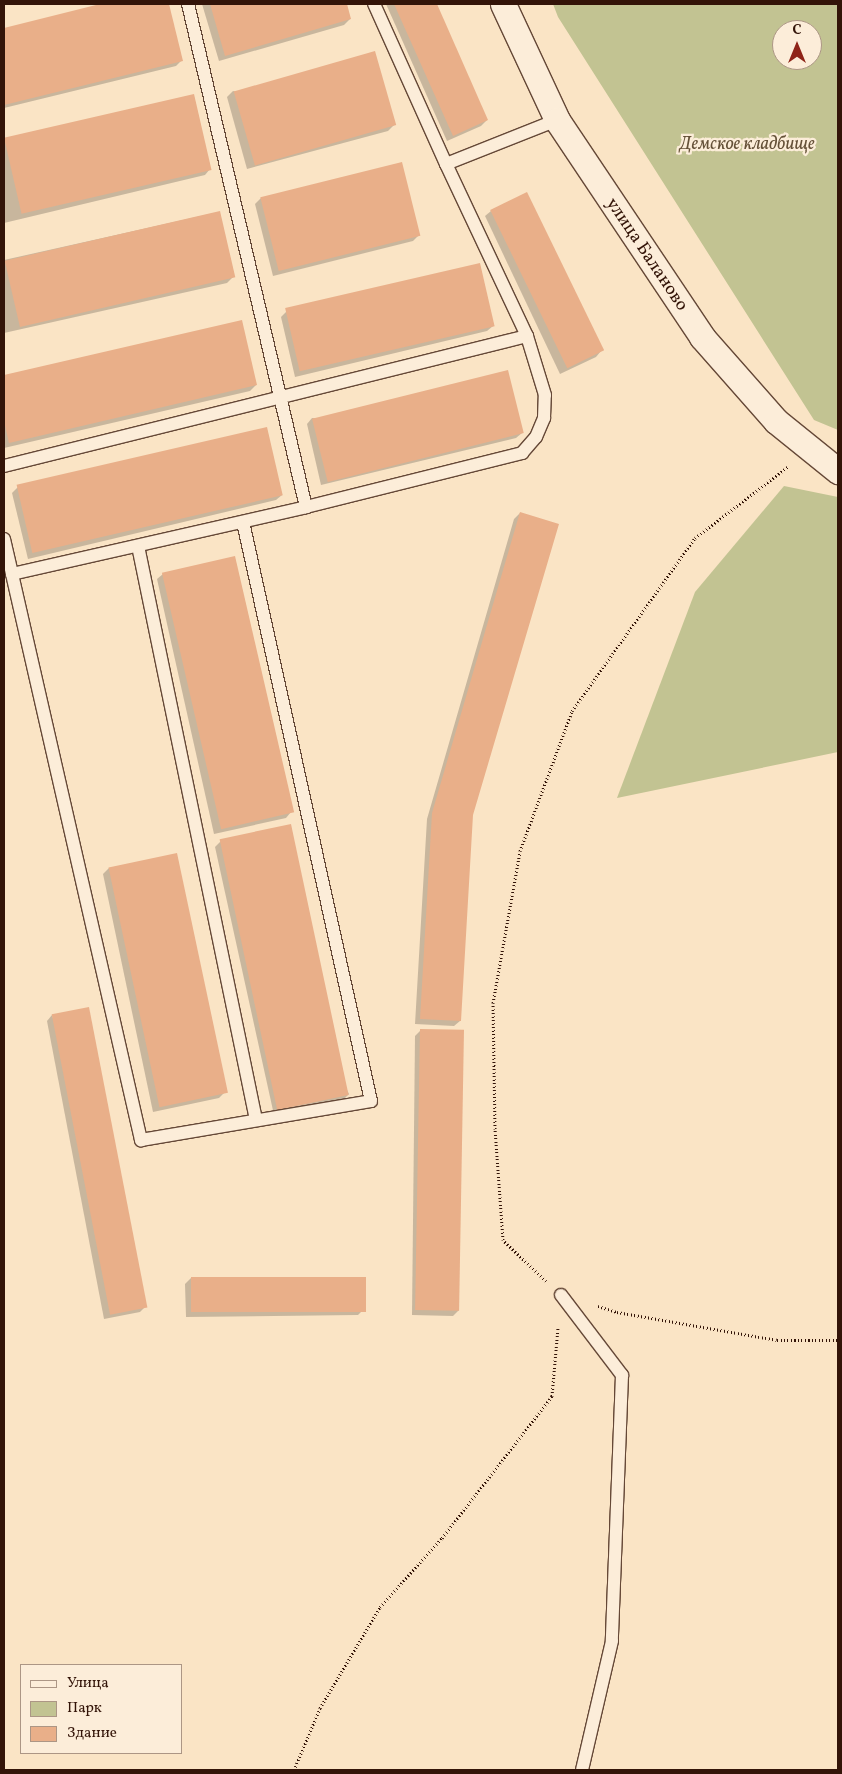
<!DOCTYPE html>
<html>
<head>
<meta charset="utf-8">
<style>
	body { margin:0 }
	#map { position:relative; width:842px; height:1774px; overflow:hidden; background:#fae4c5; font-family:Vollkorn,serif }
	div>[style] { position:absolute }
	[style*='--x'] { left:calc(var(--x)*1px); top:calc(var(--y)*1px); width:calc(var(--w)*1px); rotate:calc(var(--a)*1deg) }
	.green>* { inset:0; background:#c2c392 }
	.shadow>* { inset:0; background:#0003 }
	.building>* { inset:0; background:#e9af89; transform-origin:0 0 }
	.path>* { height:3px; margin-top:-1.5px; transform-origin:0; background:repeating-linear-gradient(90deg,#331408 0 1px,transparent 0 3.5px) }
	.roads { filter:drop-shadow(1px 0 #654837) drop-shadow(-1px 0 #654837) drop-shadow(0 1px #654837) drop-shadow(0 -1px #654837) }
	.lane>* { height:12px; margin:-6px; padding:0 6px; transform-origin:6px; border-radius:6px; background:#fcedd9 }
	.street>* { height:25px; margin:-12.5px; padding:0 12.5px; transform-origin:12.5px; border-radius:12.5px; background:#fcedd9 }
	span { translate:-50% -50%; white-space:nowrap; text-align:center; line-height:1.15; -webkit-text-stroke:4.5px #fcedd9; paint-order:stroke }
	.park-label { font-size:18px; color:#655138; font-style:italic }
	.street-label { font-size:18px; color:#331408 }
	.frame { position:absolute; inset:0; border:5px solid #331408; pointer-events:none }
	.legend { position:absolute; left:20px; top:1664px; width:162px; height:90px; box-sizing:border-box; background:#fcedd9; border:1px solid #ac9685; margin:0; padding:6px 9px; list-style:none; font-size:15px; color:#331408 }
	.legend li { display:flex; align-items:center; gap:10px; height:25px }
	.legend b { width:25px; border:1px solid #ac9685 }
	.north { position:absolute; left:772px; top:20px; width:50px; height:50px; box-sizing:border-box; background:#fcedd9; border:1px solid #ac9685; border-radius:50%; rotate:0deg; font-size:14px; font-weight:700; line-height:20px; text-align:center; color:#331408 }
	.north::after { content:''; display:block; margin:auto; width:18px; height:22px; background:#8f2418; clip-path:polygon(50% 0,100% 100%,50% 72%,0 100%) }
</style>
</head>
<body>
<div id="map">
	<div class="green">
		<i style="clip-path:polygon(evenodd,553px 4px,838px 4px,838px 430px,814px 420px,558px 17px,553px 4px,782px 30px,812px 30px,812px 60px,782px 60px,782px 30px)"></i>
		<i style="clip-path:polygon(784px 486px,838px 497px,838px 752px,617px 798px,695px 592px)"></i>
	</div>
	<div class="shadow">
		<i style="clip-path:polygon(106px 4px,168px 4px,182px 60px,176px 66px,4px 108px,4px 29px)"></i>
		<i style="clip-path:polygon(202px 4px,345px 4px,350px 19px,344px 25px,219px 61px)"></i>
		<i style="clip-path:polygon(386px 4px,436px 4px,487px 120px,481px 126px,447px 141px)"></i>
		<i style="clip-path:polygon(233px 91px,394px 125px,388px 131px,247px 169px,227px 97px)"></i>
		<i style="clip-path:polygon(193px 96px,210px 169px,205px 175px,4px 223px,4px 141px)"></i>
		<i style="clip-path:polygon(261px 198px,419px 235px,413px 241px,273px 276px,255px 204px)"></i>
		<i style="clip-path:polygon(491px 211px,601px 351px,596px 357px,560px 374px,485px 216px)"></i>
		<i style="clip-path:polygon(219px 212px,233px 277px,227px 283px,4px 333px,4px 260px)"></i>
		<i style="clip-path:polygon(287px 311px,493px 326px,487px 331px,295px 377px,281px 317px)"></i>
		<i style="clip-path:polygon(241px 321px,256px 385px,250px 391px,4px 448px,4px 377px)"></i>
		<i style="clip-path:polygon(312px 418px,522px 433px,516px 438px,321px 485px,307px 424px)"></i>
		<i style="clip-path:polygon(18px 487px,282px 495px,276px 500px,28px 559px,12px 493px)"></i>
		<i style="clip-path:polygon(520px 513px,472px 815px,460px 1021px,454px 1026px,415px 1024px,427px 819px,514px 519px)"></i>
		<i style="clip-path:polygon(163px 574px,291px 812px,286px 818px,214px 834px,157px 579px)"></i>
		<i style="clip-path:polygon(221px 841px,349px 1094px,343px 1100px,274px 1115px,215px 847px)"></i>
		<i style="clip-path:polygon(109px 868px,225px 1092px,219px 1098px,153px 1112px,103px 874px)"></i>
		<i style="clip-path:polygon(52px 1015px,146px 1306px,140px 1312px,104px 1319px,47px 1021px)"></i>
		<i style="clip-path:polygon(421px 1030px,459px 1310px,453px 1316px,412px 1315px,415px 1036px)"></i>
		<i style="clip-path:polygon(191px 1278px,364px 1309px,358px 1315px,186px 1317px,185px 1284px)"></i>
	</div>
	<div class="building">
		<i style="clip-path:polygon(100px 4px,169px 4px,183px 61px,4px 105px,4px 28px)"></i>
		<i style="clip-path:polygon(210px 4px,347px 4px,351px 19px,225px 56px)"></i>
		<i style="clip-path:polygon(394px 4px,437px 4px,488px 120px,453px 136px)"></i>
		<i style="left:375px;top:51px;width:77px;height:147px;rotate:74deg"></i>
		<i style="left:194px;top:94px;width:78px;height:195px;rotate:77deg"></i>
		<i style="left:402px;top:162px;width:76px;height:146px;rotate:76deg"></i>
		<i style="left:527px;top:192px;width:176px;height:41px;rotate:64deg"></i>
		<i style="left:220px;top:211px;width:68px;height:221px;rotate:77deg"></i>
		<i style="left:480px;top:263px;width:65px;height:200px;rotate:77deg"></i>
		<i style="clip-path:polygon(242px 320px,257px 385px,9px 443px,4px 421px,4px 375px)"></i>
		<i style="left:508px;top:370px;width:65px;height:202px;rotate:76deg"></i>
		<i style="left:267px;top:427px;width:70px;height:257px;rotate:77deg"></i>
		<i style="clip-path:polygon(520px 512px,559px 524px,473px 815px,461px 1021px,420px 1019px,432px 813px)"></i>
		<i style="left:235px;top:556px;width:263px;height:75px;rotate:77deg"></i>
		<i style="left:291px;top:824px;width:277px;height:73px;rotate:78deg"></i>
		<i style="left:177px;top:853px;width:245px;height:70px;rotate:78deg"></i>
		<i style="left:89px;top:1007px;width:306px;height:38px;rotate:79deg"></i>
		<i style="left:420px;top:1029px;width:44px;height:281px;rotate:1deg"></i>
		<i style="left:191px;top:1277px;width:175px;height:35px"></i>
	</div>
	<div class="path">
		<i style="--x:546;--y:1281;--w:59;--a:-136.4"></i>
		<i style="--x:503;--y:1240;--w:111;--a:-94.1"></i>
		<i style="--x:495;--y:1129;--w:126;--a:-90.9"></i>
		<i style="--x:493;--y:1003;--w:154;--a:-79.9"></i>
		<i style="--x:520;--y:851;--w:149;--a:-69.6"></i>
		<i style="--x:572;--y:711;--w:212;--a:-54.6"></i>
		<i style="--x:695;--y:538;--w:118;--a:-37.5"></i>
		<i style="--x:598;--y:1306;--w:20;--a:18"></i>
		<i style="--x:617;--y:1312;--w:162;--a:9.9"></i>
		<i style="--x:777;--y:1340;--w:61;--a:0"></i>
		<i style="--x:294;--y:1770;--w:67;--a:-67.2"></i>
		<i style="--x:320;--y:1708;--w:117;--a:-59.3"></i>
		<i style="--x:380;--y:1607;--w:93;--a:-48.1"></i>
		<i style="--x:442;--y:1538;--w:180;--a:-52.2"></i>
		<i style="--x:552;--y:1396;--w:68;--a:-85"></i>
	</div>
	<div class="roads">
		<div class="lane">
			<i style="--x:188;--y:4;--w:517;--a:76.8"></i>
			<i style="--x:306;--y:507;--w:223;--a:-14"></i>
			<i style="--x:522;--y:453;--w:21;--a:-49"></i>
			<i style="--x:536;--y:437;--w:21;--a:-67"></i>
			<i style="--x:544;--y:418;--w:23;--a:-88"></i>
			<i style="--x:545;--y:395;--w:62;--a:-107"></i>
			<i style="--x:446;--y:164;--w:119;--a:-21.6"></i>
			<i style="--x:4;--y:466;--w:539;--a:-13.96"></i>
			<i style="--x:527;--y:336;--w:190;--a:-115.2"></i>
			<i style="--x:446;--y:164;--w:175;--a:-114.2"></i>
			<i style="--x:4;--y:539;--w:36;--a:77"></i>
			<i style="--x:12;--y:574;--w:302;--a:-12.8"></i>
			<i style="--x:138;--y:546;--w:586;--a:78.38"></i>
			<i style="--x:12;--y:574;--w:581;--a:77.16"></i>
			<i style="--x:141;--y:1140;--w:233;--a:-9.6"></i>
			<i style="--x:371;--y:1101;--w:593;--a:-102.47"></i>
			<i style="--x:561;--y:1295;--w:101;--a:52.7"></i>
			<i style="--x:622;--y:1375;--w:266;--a:92.2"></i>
			<i style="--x:612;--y:1641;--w:132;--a:103.1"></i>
		</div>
		<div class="street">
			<i style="--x:503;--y:4;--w:128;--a:65"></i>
			<i style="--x:557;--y:120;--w:261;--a:56.2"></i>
			<i style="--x:702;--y:337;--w:112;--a:48.6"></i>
			<i style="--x:776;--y:421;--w:80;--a:38.9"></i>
		</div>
	</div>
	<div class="park-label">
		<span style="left:747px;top:145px">Демское кладбище</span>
	</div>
	<div class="street-label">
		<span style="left:646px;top:255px;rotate:56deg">улица Баланово</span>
	</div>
	<div class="frame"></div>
	<ul class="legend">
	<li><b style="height:6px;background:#fcedd9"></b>Улица</li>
	<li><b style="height:14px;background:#c2c392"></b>Парк</li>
	<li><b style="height:14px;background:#e9af89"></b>Здание</li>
	</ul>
	<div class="north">С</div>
</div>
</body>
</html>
